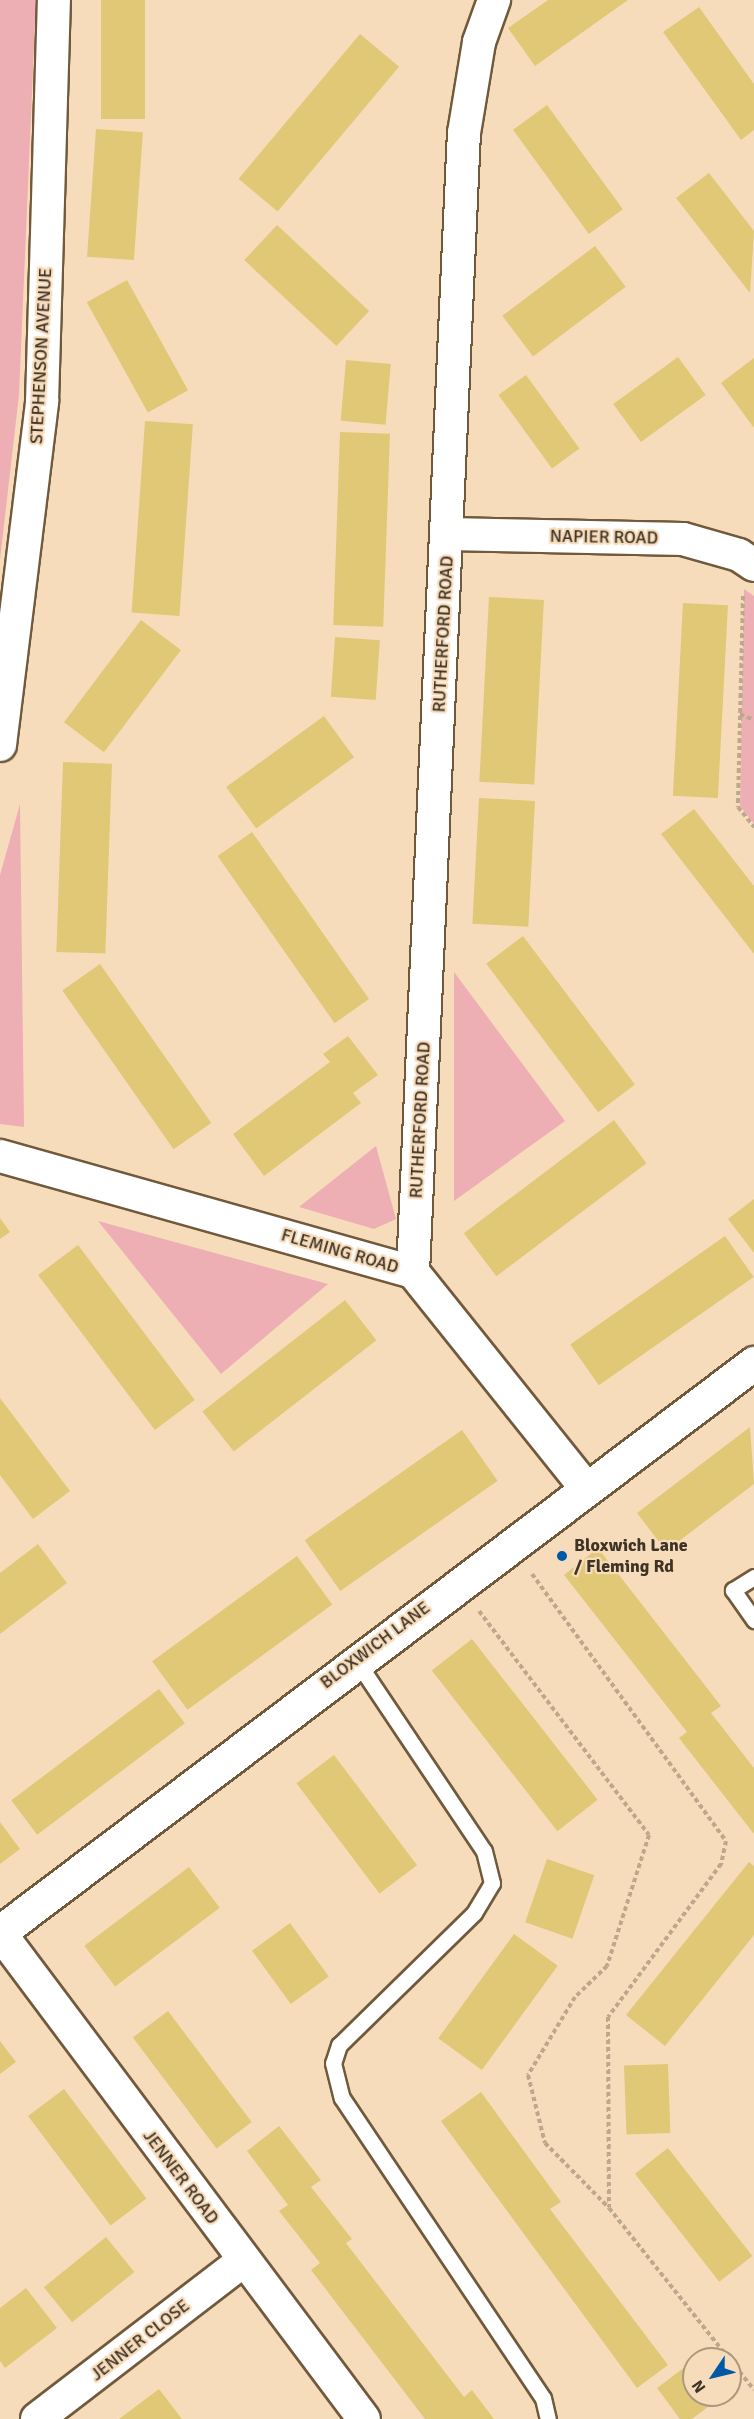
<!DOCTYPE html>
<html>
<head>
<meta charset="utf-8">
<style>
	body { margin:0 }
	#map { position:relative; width:754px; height:2419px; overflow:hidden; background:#f7dcbb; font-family:Signika,sans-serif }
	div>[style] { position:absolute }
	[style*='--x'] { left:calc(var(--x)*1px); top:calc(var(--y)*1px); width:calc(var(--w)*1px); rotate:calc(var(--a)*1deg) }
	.green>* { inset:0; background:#edafb4 }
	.building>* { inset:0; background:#e0c876; transform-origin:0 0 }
	.path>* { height:4px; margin-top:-2px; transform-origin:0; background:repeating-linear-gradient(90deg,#bea88d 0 4.5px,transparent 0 7.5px) }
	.roads { filter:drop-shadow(2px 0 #715a3c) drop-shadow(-2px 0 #715a3c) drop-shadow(0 2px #715a3c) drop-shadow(0 -2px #715a3c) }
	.lane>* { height:15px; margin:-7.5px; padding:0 7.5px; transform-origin:7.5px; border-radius:7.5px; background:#fff }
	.street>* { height:32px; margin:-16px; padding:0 16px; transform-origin:16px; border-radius:16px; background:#fff }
	.secondary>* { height:33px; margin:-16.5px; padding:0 16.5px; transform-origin:16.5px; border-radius:16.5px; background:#fff }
	.dots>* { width:16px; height:16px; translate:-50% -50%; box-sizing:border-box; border:3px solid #f7dcbb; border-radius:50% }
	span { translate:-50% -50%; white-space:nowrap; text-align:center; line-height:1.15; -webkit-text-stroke:4.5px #f7dcbb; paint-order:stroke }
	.street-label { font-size:18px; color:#3e3326 }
	.poi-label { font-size:18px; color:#3e3326; font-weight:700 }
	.left { translate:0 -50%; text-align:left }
	.north { position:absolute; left:682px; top:2347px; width:60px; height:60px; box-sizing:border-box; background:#f7dcbb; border:2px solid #ad987f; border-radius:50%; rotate:235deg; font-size:16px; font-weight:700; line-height:24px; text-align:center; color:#3e3326 }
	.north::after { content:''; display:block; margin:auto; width:21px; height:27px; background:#0158a6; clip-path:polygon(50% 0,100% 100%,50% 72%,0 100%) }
</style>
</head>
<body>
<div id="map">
	<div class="green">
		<i style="clip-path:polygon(0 0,36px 0,19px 395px,0 560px)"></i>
		<i style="clip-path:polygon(744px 589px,754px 596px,754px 824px,740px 806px)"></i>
		<i style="clip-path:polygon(20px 804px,24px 1127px,0 1124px,0 875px)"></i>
		<i style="clip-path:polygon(454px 972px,565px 1121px,454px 1201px)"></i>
		<i style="clip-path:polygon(376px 1146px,396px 1219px,374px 1229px,299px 1207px)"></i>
		<i style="clip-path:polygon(98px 1221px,328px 1284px,221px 1374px)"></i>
	</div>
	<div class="building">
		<i style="left:101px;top:0;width:44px;height:119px"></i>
		<i style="clip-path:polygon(548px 0,628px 0,535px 66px,508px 28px)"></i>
		<i style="clip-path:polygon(699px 7px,754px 84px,754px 130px,741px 140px,663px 32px)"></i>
		<i style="left:360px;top:34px;width:51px;height:189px;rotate:40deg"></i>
		<i style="left:547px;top:105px;width:129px;height:42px;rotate:54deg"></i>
		<i style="left:96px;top:129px;width:47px;height:128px;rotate:4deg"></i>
		<i style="clip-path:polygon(709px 173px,754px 231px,750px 293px,676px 198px)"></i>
		<i style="left:277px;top:225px;width:126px;height:48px;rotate:43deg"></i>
		<i style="left:595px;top:246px;width:51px;height:116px;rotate:53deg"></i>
		<i style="left:127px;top:280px;width:126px;height:46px;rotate:61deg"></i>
		<i style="left:678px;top:357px;width:47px;height:80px;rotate:54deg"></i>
		<i style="clip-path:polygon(754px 358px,754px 428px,721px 383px)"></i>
		<i style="left:346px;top:360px;width:45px;height:61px;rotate:5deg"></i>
		<i style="left:526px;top:375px;width:91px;height:34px;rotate:54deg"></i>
		<i style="left:145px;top:421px;width:48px;height:192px;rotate:4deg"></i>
		<i style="left:340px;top:432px;width:50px;height:193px;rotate:2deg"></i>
		<i style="left:489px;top:597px;width:55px;height:185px;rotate:3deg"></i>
		<i style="left:683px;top:603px;width:45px;height:193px;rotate:3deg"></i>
		<i style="left:141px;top:620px;width:50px;height:128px;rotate:37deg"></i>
		<i style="left:335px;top:637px;width:45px;height:60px;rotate:4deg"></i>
		<i style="left:324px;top:716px;width:51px;height:121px;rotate:54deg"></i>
		<i style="left:63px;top:762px;width:49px;height:190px;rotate:2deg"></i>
		<i style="left:479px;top:798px;width:56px;height:126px;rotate:3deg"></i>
		<i style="clip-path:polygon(694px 809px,754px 886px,754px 954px,661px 834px)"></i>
		<i style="left:252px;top:832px;width:204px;height:42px;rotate:55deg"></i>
		<i style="left:523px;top:936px;width:186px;height:46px;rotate:53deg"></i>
		<i style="left:100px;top:964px;width:194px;height:46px;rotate:55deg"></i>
		<i style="clip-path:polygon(348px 1036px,378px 1075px,353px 1093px,361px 1103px,264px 1176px,233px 1134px,330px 1062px,323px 1054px)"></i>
		<i style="left:614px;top:1120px;width:54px;height:188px;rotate:53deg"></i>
		<i style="clip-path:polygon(754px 1199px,754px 1253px,728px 1219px)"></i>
		<i style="clip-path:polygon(0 1218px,10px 1232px,0 1239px)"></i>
		<i style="left:725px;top:1236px;width:50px;height:189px;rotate:55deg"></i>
		<i style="left:78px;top:1245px;width:194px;height:50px;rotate:53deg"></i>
		<i style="left:345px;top:1300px;width:51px;height:181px;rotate:52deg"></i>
		<i style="clip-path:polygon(0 1398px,70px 1491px,33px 1519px,0 1475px)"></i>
		<i style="clip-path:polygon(750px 1427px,754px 1484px,666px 1551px,637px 1513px)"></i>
		<i style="left:462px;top:1430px;width:62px;height:192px;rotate:55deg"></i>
		<i style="clip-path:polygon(38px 1544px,67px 1583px,0 1634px,0 1573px)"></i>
		<i style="clip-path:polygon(598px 1548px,721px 1706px,711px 1713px,754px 1768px,754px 1834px,679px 1738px,687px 1732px,564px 1575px)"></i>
		<i style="left:297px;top:1556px;width:60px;height:179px;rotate:54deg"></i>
		<i style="left:472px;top:1639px;width:204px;height:51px;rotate:52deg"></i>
		<i style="left:159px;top:1689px;width:43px;height:185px;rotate:53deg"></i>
		<i style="left:334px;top:1755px;width:138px;height:47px;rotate:53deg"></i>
		<i style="clip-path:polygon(0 1822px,20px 1849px,0 1864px)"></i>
		<i style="left:547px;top:1859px;width:50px;height:67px;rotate:19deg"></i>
		<i style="clip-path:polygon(749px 1862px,754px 1866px,754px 1935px,665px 2046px,626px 2015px)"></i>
		<i style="left:189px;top:1867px;width:51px;height:131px;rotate:53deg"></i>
		<i style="left:290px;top:1923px;width:66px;height:47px;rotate:54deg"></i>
		<i style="left:514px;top:1934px;width:54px;height:129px;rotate:36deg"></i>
		<i style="left:168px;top:2011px;width:139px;height:44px;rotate:53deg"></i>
		<i style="clip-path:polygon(0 2041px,16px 2062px,0 2074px)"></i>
		<i style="left:668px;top:2064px;width:69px;height:44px;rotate:88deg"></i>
		<i style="left:64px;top:2089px;width:137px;height:45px;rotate:53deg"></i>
		<i style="clip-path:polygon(481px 2092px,561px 2202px,550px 2209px,668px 2365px,637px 2388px,441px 2121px)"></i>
		<i style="clip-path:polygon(279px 2126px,321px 2180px,311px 2187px,352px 2239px,346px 2243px,464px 2397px,472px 2390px,494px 2419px,425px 2419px,311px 2270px,320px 2263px,279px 2211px,288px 2205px,247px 2151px)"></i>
		<i style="left:668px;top:2148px;width:137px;height:42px;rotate:52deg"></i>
		<i style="left:106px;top:2237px;width:45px;height:80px;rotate:51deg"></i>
		<i style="clip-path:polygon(26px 2288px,57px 2328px,5px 2368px,0 2361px,0 2308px)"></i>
		<i style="clip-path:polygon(689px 2364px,694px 2395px,713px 2395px,717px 2400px,692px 2419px,680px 2419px,657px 2388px)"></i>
		<i style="clip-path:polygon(159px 2389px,182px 2419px,119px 2419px)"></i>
	</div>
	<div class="path">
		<i style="--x:743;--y:596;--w:211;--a:91.4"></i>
		<i style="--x:738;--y:807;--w:26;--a:51"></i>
		<i style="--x:740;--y:714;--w:15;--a:23"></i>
		<i style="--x:532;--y:1574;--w:330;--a:54"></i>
		<i style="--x:726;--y:1841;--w:24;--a:102"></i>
		<i style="--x:721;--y:1864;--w:190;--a:126.4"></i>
		<i style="--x:608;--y:2017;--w:190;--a:89.7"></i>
		<i style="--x:479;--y:1611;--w:281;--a:52.8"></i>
		<i style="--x:649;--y:1835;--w:138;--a:107.8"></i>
		<i style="--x:607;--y:1966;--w:45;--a:135.9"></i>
		<i style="--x:575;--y:1997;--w:91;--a:121.1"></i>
		<i style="--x:528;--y:2075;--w:70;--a:76"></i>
		<i style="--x:545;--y:2143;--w:91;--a:45.4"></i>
		<i style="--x:609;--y:2208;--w:193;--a:51.5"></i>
		<i style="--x:730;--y:2360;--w:38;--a:51"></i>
	</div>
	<div class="roads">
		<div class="lane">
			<i style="--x:754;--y:1577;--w:25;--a:148"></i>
			<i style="--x:733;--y:1590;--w:37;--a:55"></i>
			<i style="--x:356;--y:1660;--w:230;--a:56.2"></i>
			<i style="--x:484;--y:1851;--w:33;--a:76"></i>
			<i style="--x:492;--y:1883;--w:35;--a:121"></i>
			<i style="--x:474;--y:1913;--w:189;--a:135.6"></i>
			<i style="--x:339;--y:2045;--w:19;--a:108"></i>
			<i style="--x:333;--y:2063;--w:36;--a:76"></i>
			<i style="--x:342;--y:2098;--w:361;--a:56.2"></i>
			<i style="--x:543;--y:2398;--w:22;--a:77"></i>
		</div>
		<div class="street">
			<i style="--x:448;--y:534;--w:235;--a:1.2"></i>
			<i style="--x:683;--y:539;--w:58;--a:15.9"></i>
			<i style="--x:739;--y:555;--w:18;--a:34"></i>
			<i style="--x:0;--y:745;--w:346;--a:-83"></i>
			<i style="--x:42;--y:402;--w:402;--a:-88.3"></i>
			<i style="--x:0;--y:1156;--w:429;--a:15.7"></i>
			<i style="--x:413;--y:1272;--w:277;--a:51.3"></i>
			<i style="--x:413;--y:1272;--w:1140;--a:-87.44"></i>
			<i style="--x:464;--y:133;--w:92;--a:-80.6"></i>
			<i style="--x:479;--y:42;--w:45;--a:-70.3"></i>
			<i style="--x:0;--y:1933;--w:607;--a:53.17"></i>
			<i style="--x:37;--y:2419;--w:260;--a:-37.5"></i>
		</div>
		<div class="secondary">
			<i style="--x:0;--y:1932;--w:945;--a:-37.04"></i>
		</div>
	</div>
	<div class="dots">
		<i style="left:562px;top:1556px;background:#0158a6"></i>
	</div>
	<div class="street-label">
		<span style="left:41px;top:356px;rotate:-87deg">STEPHENSON AVENUE</span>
		<span style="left:604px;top:537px;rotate:1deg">NAPIER ROAD</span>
		<span style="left:443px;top:634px;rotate:-87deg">RUTHERFORD ROAD</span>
		<span style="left:420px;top:1120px;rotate:-87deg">RUTHERFORD ROAD</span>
		<span style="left:340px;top:1251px;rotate:16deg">FLEMING ROAD</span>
		<span style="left:375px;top:1645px;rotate:-37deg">BLOXWICH LANE</span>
		<span style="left:181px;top:2177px;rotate:53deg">JENNER ROAD</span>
		<span style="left:140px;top:2340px;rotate:-38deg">JENNER CLOSE</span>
	</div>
	<div class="poi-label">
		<span class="left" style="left:574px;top:1556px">Bloxwich Lane<br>/ Fleming Rd</span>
	</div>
	<div class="north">N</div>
</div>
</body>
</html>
